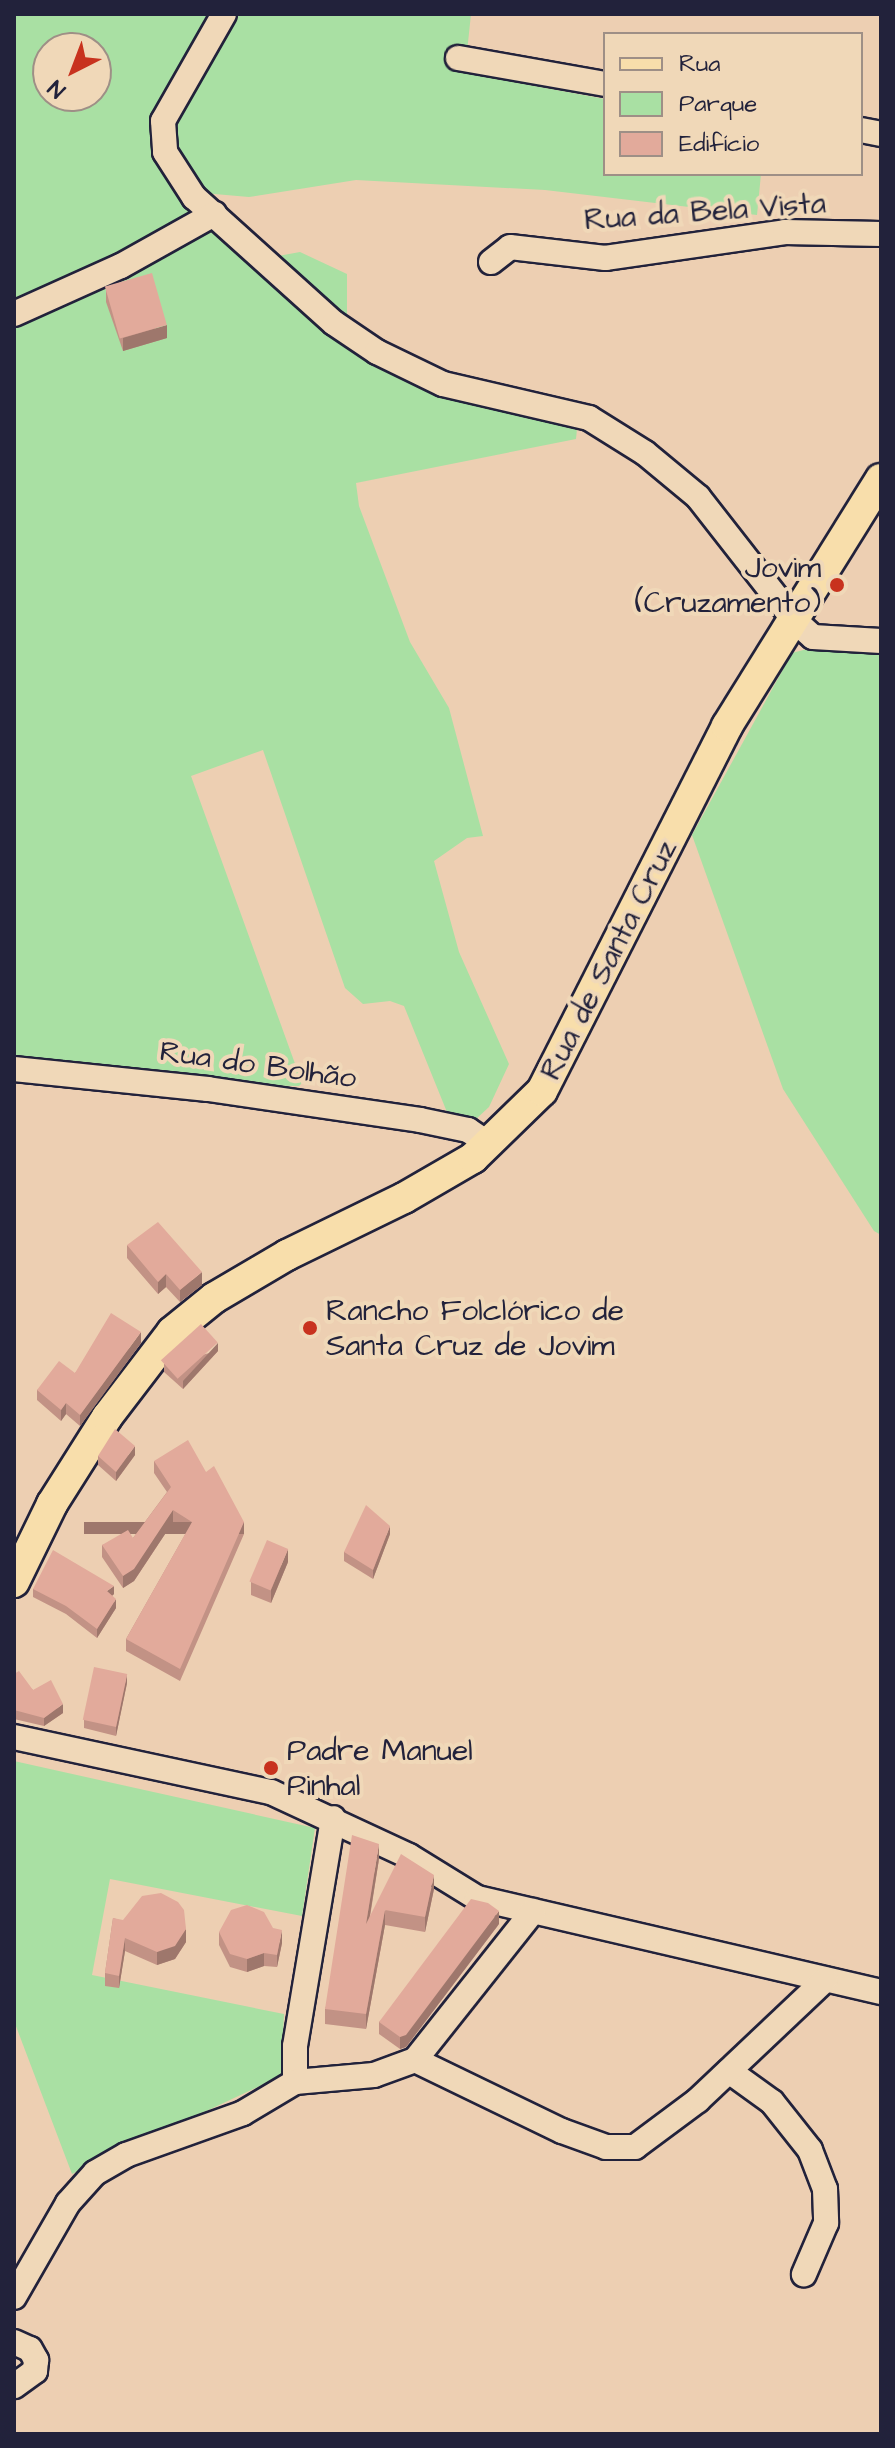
<!DOCTYPE html>
<html>
<head>
<meta charset="utf-8">
<style>
	body { margin:0 }
	#map { position:relative; width:895px; height:2448px; overflow:hidden; background:#edcfb2; font-family:"Architects Daughter",sans-serif }
	div>[style] { position:absolute }
	[style*='--x'] { left:calc(var(--x)*1px); top:calc(var(--y)*1px); width:calc(var(--w)*1px); rotate:calc(var(--a)*1deg) }
	.green>* { inset:0; background:#a9e0a3 }
	.roads { filter:drop-shadow(2px 0 #22223b) drop-shadow(-2px 0 #22223b) drop-shadow(0 2px #22223b) drop-shadow(0 -2px #22223b) }
	.minor>* { height:24px; margin:-12px; padding:0 12px; transform-origin:12px; border-radius:12px; background:#f0d8b8 }
	.major>* { height:30px; margin:-15px; padding:0 15px; transform-origin:15px; border-radius:15px; background:#f8deab }
	.wall>* { inset:0; background:#c29285 }
	.shaded-wall>* { inset:0; background:#9e776c; transform-origin:0 0 }
	.building>* { inset:0; background:#e2aa9b; transform-origin:0 0 }
	.dots>* { width:22px; height:22px; translate:-50% -50%; box-sizing:border-box; border:4px solid #f0d8b8; border-radius:50% }
	span { translate:-50% -50%; white-space:nowrap; text-align:center; line-height:1.15; -webkit-text-stroke:8px #f0d8b8; paint-order:stroke }
	.street-label { font-size:30px; color:#22223b }
	.poi-label { font-size:30px; color:#22223b }
	.right { translate:-100% -50%; text-align:right }
	.left { translate:0 -50%; text-align:left }
	.frame { position:absolute; inset:0; border:16px solid #22223b; pointer-events:none }
	.legend { position:absolute; left:603px; top:32px; width:260px; height:144px; box-sizing:border-box; background:#f0d8b8; border:2px solid #9e8f86; margin:0; padding:10px 14px; list-style:none; font-size:24px; color:#22223b }
	.legend li { display:flex; align-items:center; gap:16px; height:40px }
	.legend b { width:40px; border:2px solid #9e8f86 }
	.north { position:absolute; left:32px; top:32px; width:80px; height:80px; box-sizing:border-box; background:#f0d8b8; border:2px solid #9e8f86; border-radius:50%; rotate:222deg; font-size:22px; font-weight:700; line-height:32px; text-align:center; color:#22223b }
	.north::after { content:''; display:block; margin:auto; width:28px; height:36px; background:#c8321e; clip-path:polygon(50% 0,100% 100%,50% 72%,0 100%) }
</style>
</head>
<body>
<div id="map">
	<div class="green">
		<i style="clip-path:polygon(evenodd,14px 14px,471px 14px,467px 52px,471px 74px,605px 99px,605px 174px,761px 174px,757px 215px,545px 190px,356px 180px,249px 197px,203px 193px,267px 258px,300px 252px,347px 274px,347px 319px,388px 366px,577px 429px,576px 439px,356px 483px,359px 506px,410px 642px,449px 708px,483px 836px,467px 838px,434px 861px,459px 952px,509px 1064px,489px 1107px,475px 1120px,451px 1122px,404px 1006px,390px 1001px,363px 1004px,345px 988px,263px 750px,191px 776px,302px 1083px,299px 1086px,234px 1085px,14px 1057px,14px 14px,48px 48px,96px 48px,96px 96px,48px 96px,48px 48px)"></i>
		<i style="clip-path:polygon(822px 645px,881px 650px,881px 1235px,874px 1231px,783px 1089px,692px 835px,792px 653px)"></i>
		<i style="clip-path:polygon(14px 1761px,315px 1828px,302px 1916px,110px 1879px,92px 1975px,284px 2014px,281px 2076px,72px 2174px,14px 2021px)"></i>
	</div>
	<div class="roads">
		<div class="minor">
			<i style="--x:224;--y:14;--w:123;--a:119.7"></i>
			<i style="--x:163;--y:121;--w:31;--a:86"></i>
			<i style="--x:165;--y:152;--w:54;--a:57.2"></i>
			<i style="--x:194;--y:197;--w:188;--a:42"></i>
			<i style="--x:334;--y:323;--w:52;--a:34"></i>
			<i style="--x:377;--y:352;--w:73;--a:25.9"></i>
			<i style="--x:443;--y:384;--w:150;--a:13.1"></i>
			<i style="--x:589;--y:418;--w:66;--a:32"></i>
			<i style="--x:645;--y:453;--w:69;--a:39.7"></i>
			<i style="--x:698;--y:497;--w:156;--a:52"></i>
			<i style="--x:794;--y:620;--w:25;--a:42"></i>
			<i style="--x:813;--y:637;--w:68;--a:3.4"></i>
			<i style="--x:458;--y:58;--w:149;--a:10"></i>
			<i style="--x:861;--y:130;--w:20;--a:11"></i>
			<i style="--x:491;--y:262;--w:24;--a:-38"></i>
			<i style="--x:510;--y:247;--w:96;--a:6.6"></i>
			<i style="--x:605;--y:258;--w:182;--a:-8.2"></i>
			<i style="--x:785;--y:232;--w:96;--a:1.2"></i>
			<i style="--x:14;--y:314;--w:117;--a:-24.2"></i>
			<i style="--x:121;--y:266;--w:107;--a:-29.2"></i>
			<i style="--x:14;--y:1069;--w:195;--a:5.9"></i>
			<i style="--x:208;--y:1089;--w:214;--a:8.3"></i>
			<i style="--x:420;--y:1120;--w:49;--a:11.8"></i>
			<i style="--x:468;--y:1130;--w:25;--a:34"></i>
			<i style="--x:14;--y:1737;--w:263;--a:12.1"></i>
			<i style="--x:271;--y:1792;--w:152;--a:24.9"></i>
			<i style="--x:409;--y:1856;--w:80;--a:31.7"></i>
			<i style="--x:477;--y:1898;--w:415;--a:13.1"></i>
			<i style="--x:415;--y:2060;--w:190;--a:-51.6"></i>
			<i style="--x:729;--y:2071;--w:53;--a:35.8"></i>
			<i style="--x:772;--y:2102;--w:61;--a:51.6"></i>
			<i style="--x:810;--y:2150;--w:42;--a:69"></i>
			<i style="--x:825;--y:2189;--w:34;--a:88"></i>
			<i style="--x:826;--y:2223;--w:56;--a:113.3"></i>
			<i style="--x:295;--y:2082;--w:36;--a:-90"></i>
			<i style="--x:295;--y:2046;--w:231;--a:-80.5"></i>
			<i style="--x:14;--y:2297;--w:108;--a:-60.1"></i>
			<i style="--x:68;--y:2203;--w:40;--a:-48"></i>
			<i style="--x:95;--y:2173;--w:36;--a:-30"></i>
			<i style="--x:126;--y:2155;--w:124;--a:-19.7"></i>
			<i style="--x:243;--y:2113;--w:61;--a:-30.8"></i>
			<i style="--x:295;--y:2082;--w:79;--a:-5.1"></i>
			<i style="--x:374;--y:2075;--w:44;--a:-20.1"></i>
			<i style="--x:415;--y:2060;--w:163;--a:25.8"></i>
			<i style="--x:562;--y:2131;--w:47;--a:20"></i>
			<i style="--x:606;--y:2147;--w:29;--a:0"></i>
			<i style="--x:635;--y:2147;--w:79;--a:-36.7"></i>
			<i style="--x:698;--y:2100;--w:175;--a:-43.4"></i>
			<i style="--x:14;--y:2342;--w:17;--a:24"></i>
			<i style="--x:30;--y:2349;--w:13;--a:61"></i>
			<i style="--x:36;--y:2360;--w:11;--a:95"></i>
			<i style="--x:35;--y:2371;--w:26;--a:144"></i>
		</div>
		<div class="major">
			<i style="--x:14;--y:1582;--w:87;--a:-64"></i>
			<i style="--x:52;--y:1504;--w:103;--a:-57.7"></i>
			<i style="--x:107;--y:1417;--w:107;--a:-52.6"></i>
			<i style="--x:172;--y:1332;--w:54;--a:-39"></i>
			<i style="--x:214;--y:1298;--w:85;--a:-30.5"></i>
			<i style="--x:287;--y:1255;--w:130;--a:-26"></i>
			<i style="--x:404;--y:1198;--w:80;--a:-30.1"></i>
			<i style="--x:473;--y:1158;--w:96;--a:-44.2"></i>
			<i style="--x:542;--y:1091;--w:409;--a:-63.1"></i>
			<i style="--x:727;--y:726;--w:291;--a:-58.1"></i>
		</div>
	</div>
	<div class="wall">
		<i style="clip-path:polygon(106px 289px,167px 338px,123px 351px,106px 302px)"></i>
		<i style="clip-path:polygon(127px 1245px,202px 1285px,180px 1302px,166px 1287px,158px 1294px,127px 1258px)"></i>
		<i style="clip-path:polygon(141px 1343px,80px 1426px,66px 1414px,61px 1421px,37px 1400px,37px 1390px)"></i>
		<i style="clip-path:polygon(218px 1351px,183px 1389px,164px 1372px,164px 1364px)"></i>
		<i style="clip-path:polygon(135px 1455px,116px 1481px,98px 1465px,98px 1456px)"></i>
		<i style="clip-path:polygon(154px 1461px,206px 1472px,244px 1534px,180px 1681px,126px 1651px,126px 1639px,187px 1531px,173px 1522px,134px 1581px,123px 1588px,102px 1557px,102px 1545px,133px 1538px,167px 1492px,154px 1473px)"></i>
		<i style="clip-path:polygon(390px 1534px,373px 1579px,344px 1561px,344px 1552px)"></i>
		<i style="clip-path:polygon(288px 1562px,271px 1603px,251px 1595px,251px 1582px)"></i>
		<i style="clip-path:polygon(33px 1589px,114px 1594px,112px 1596px,116px 1608px,97px 1638px,66px 1614px,33px 1597px)"></i>
		<i style="clip-path:polygon(14px 1674px,33px 1690px,63px 1713px,44px 1726px,14px 1719px)"></i>
		<i style="clip-path:polygon(127px 1683px,116px 1736px,84px 1728px,84px 1720px)"></i>
		<i style="clip-path:polygon(379px 1859px,370px 1917px,434px 1889px,425px 1932px,385px 1925px,366px 2029px,325px 2024px,325px 2009px)"></i>
		<i style="clip-path:polygon(113px 1918px,186px 1942px,175px 1959px,157px 1965px,125px 1951px,119px 1988px,105px 1986px,105px 1973px)"></i>
		<i style="clip-path:polygon(499px 1924px,406px 2047px,400px 2049px,379px 2034px,379px 2022px)"></i>
		<i style="clip-path:polygon(219px 1932px,282px 1943px,277px 1967px,264px 1966px,247px 1972px,230px 1967px,219px 1945px)"></i>
	</div>
	<div class="shaded-wall">
		<i style="clip-path:polygon(167px 325px,167px 338px,123px 351px,123px 338px)"></i>
		<i style="clip-path:polygon(202px 1272px,202px 1285px,180px 1302px,180px 1290px)"></i>
		<i style="clip-path:polygon(166px 1274px,166px 1287px,158px 1294px,158px 1282px)"></i>
		<i style="clip-path:polygon(141px 1332px,141px 1343px,80px 1426px,80px 1415px)"></i>
		<i style="clip-path:polygon(218px 1343px,218px 1351px,183px 1389px,183px 1381px)"></i>
		<i style="clip-path:polygon(66px 1403px,66px 1414px,61px 1421px,61px 1410px)"></i>
		<i style="clip-path:polygon(135px 1446px,135px 1455px,116px 1481px,116px 1472px)"></i>
		<i style="clip-path:polygon(173px 1510px,173px 1522px,134px 1581px,123px 1588px,123px 1576px)"></i>
		<i style="left:244px;top:1522px;width:12px;height:160px;rotate:90deg"></i>
		<i style="clip-path:polygon(390px 1526px,390px 1534px,373px 1579px,373px 1570px)"></i>
		<i style="clip-path:polygon(288px 1549px,288px 1562px,271px 1603px,271px 1590px)"></i>
		<i style="clip-path:polygon(114px 1586px,114px 1594px,107px 1600px,107px 1591px)"></i>
		<i style="clip-path:polygon(116px 1599px,116px 1608px,97px 1638px,97px 1629px)"></i>
		<i style="clip-path:polygon(127px 1674px,127px 1683px,116px 1736px,116px 1727px)"></i>
		<i style="clip-path:polygon(63px 1704px,63px 1713px,44px 1726px,44px 1718px)"></i>
		<i style="clip-path:polygon(379px 1844px,379px 1859px,366px 1939px,366px 1924px)"></i>
		<i style="clip-path:polygon(434px 1875px,434px 1889px,425px 1932px,425px 1917px)"></i>
		<i style="clip-path:polygon(385px 1910px,385px 1925px,366px 2029px,366px 2014px)"></i>
		<i style="clip-path:polygon(499px 1911px,499px 1924px,406px 2047px,400px 2049px,400px 2037px)"></i>
		<i style="clip-path:polygon(186px 1929px,186px 1942px,175px 1959px,157px 1965px,157px 1952px)"></i>
		<i style="clip-path:polygon(282px 1930px,282px 1943px,277px 1967px,277px 1955px)"></i>
		<i style="clip-path:polygon(125px 1938px,125px 1951px,119px 1988px,119px 1976px)"></i>
		<i style="clip-path:polygon(264px 1953px,264px 1966px,247px 1972px,247px 1959px)"></i>
	</div>
	<div class="building">
		<i style="left:152px;top:273px;width:54px;height:49px;rotate:74deg"></i>
		<i style="clip-path:polygon(158px 1222px,202px 1272px,180px 1290px,166px 1274px,158px 1282px,127px 1245px)"></i>
		<i style="clip-path:polygon(111px 1313px,141px 1332px,80px 1415px,66px 1403px,61px 1410px,37px 1390px,59px 1361px,75px 1373px)"></i>
		<i style="left:201px;top:1324px;width:25px;height:54px;rotate:48deg"></i>
		<i style="clip-path:polygon(115px 1429px,135px 1446px,116px 1472px,98px 1456px)"></i>
		<i style="clip-path:polygon(188px 1440px,206px 1472px,214px 1466px,244px 1522px,180px 1669px,126px 1639px,192px 1522px,173px 1510px,134px 1569px,123px 1576px,102px 1545px,128px 1530px,133px 1538px,171px 1487px,154px 1461px)"></i>
		<i style="clip-path:polygon(366px 1505px,390px 1526px,373px 1570px,344px 1552px)"></i>
		<i style="left:267px;top:1540px;width:23px;height:45px;rotate:23deg"></i>
		<i style="clip-path:polygon(53px 1550px,114px 1586px,107px 1591px,116px 1599px,97px 1629px,66px 1606px,33px 1589px)"></i>
		<i style="left:94px;top:1667px;width:34px;height:54px;rotate:12deg"></i>
		<i style="clip-path:polygon(19px 1671px,33px 1690px,51px 1680px,63px 1704px,44px 1718px,14px 1710px,14px 1674px)"></i>
		<i style="clip-path:polygon(352px 1835px,379px 1844px,366px 1924px,401px 1854px,434px 1875px,425px 1917px,385px 1910px,366px 2014px,325px 2009px)"></i>
		<i style="clip-path:polygon(161px 1893px,178px 1902px,184px 1910px,186px 1929px,175px 1946px,157px 1952px,125px 1938px,119px 1976px,105px 1973px,113px 1918px,123px 1920px,142px 1896px)"></i>
		<i style="clip-path:polygon(471px 1899px,488px 1903px,499px 1911px,406px 2035px,400px 2037px,379px 2022px)"></i>
		<i style="clip-path:polygon(247px 1905px,264px 1912px,273px 1928px,282px 1930px,277px 1955px,264px 1953px,247px 1959px,230px 1954px,219px 1932px,231px 1910px)"></i>
	</div>
	<div class="dots">
		<i style="left:837px;top:585px;background:#c8321e"></i>
		<i style="left:310px;top:1328px;background:#c8321e"></i>
		<i style="left:271px;top:1768px;background:#c8321e"></i>
	</div>
	<div class="street-label">
		<span style="left:705px;top:212px;rotate:-4deg">Rua da Bela Vista</span>
		<span style="left:609px;top:960px;rotate:-63deg">Rua de Santa Cruz</span>
		<span style="left:258px;top:1065px;rotate:8deg">Rua do Bolhão</span>
	</div>
	<div class="poi-label">
		<span class="right" style="left:821px;top:585px">Jovim<br>(Cruzamento)</span>
		<span class="left" style="left:326px;top:1328px">Rancho Folclórico de<br>Santa Cruz de Jovim</span>
		<span class="left" style="left:287px;top:1768px">Padre Manuel<br>Pinhal</span>
	</div>
	<div class="frame"></div>
	<ul class="legend">
	<li><b style="height:10px;background:#f8deab"></b>Rua</li>
	<li><b style="height:22px;background:#a9e0a3"></b>Parque</li>
	<li><b style="height:22px;background:#e2aa9b"></b>Edifício</li>
	</ul>
	<div class="north">N</div>
</div>
</body>
</html>
